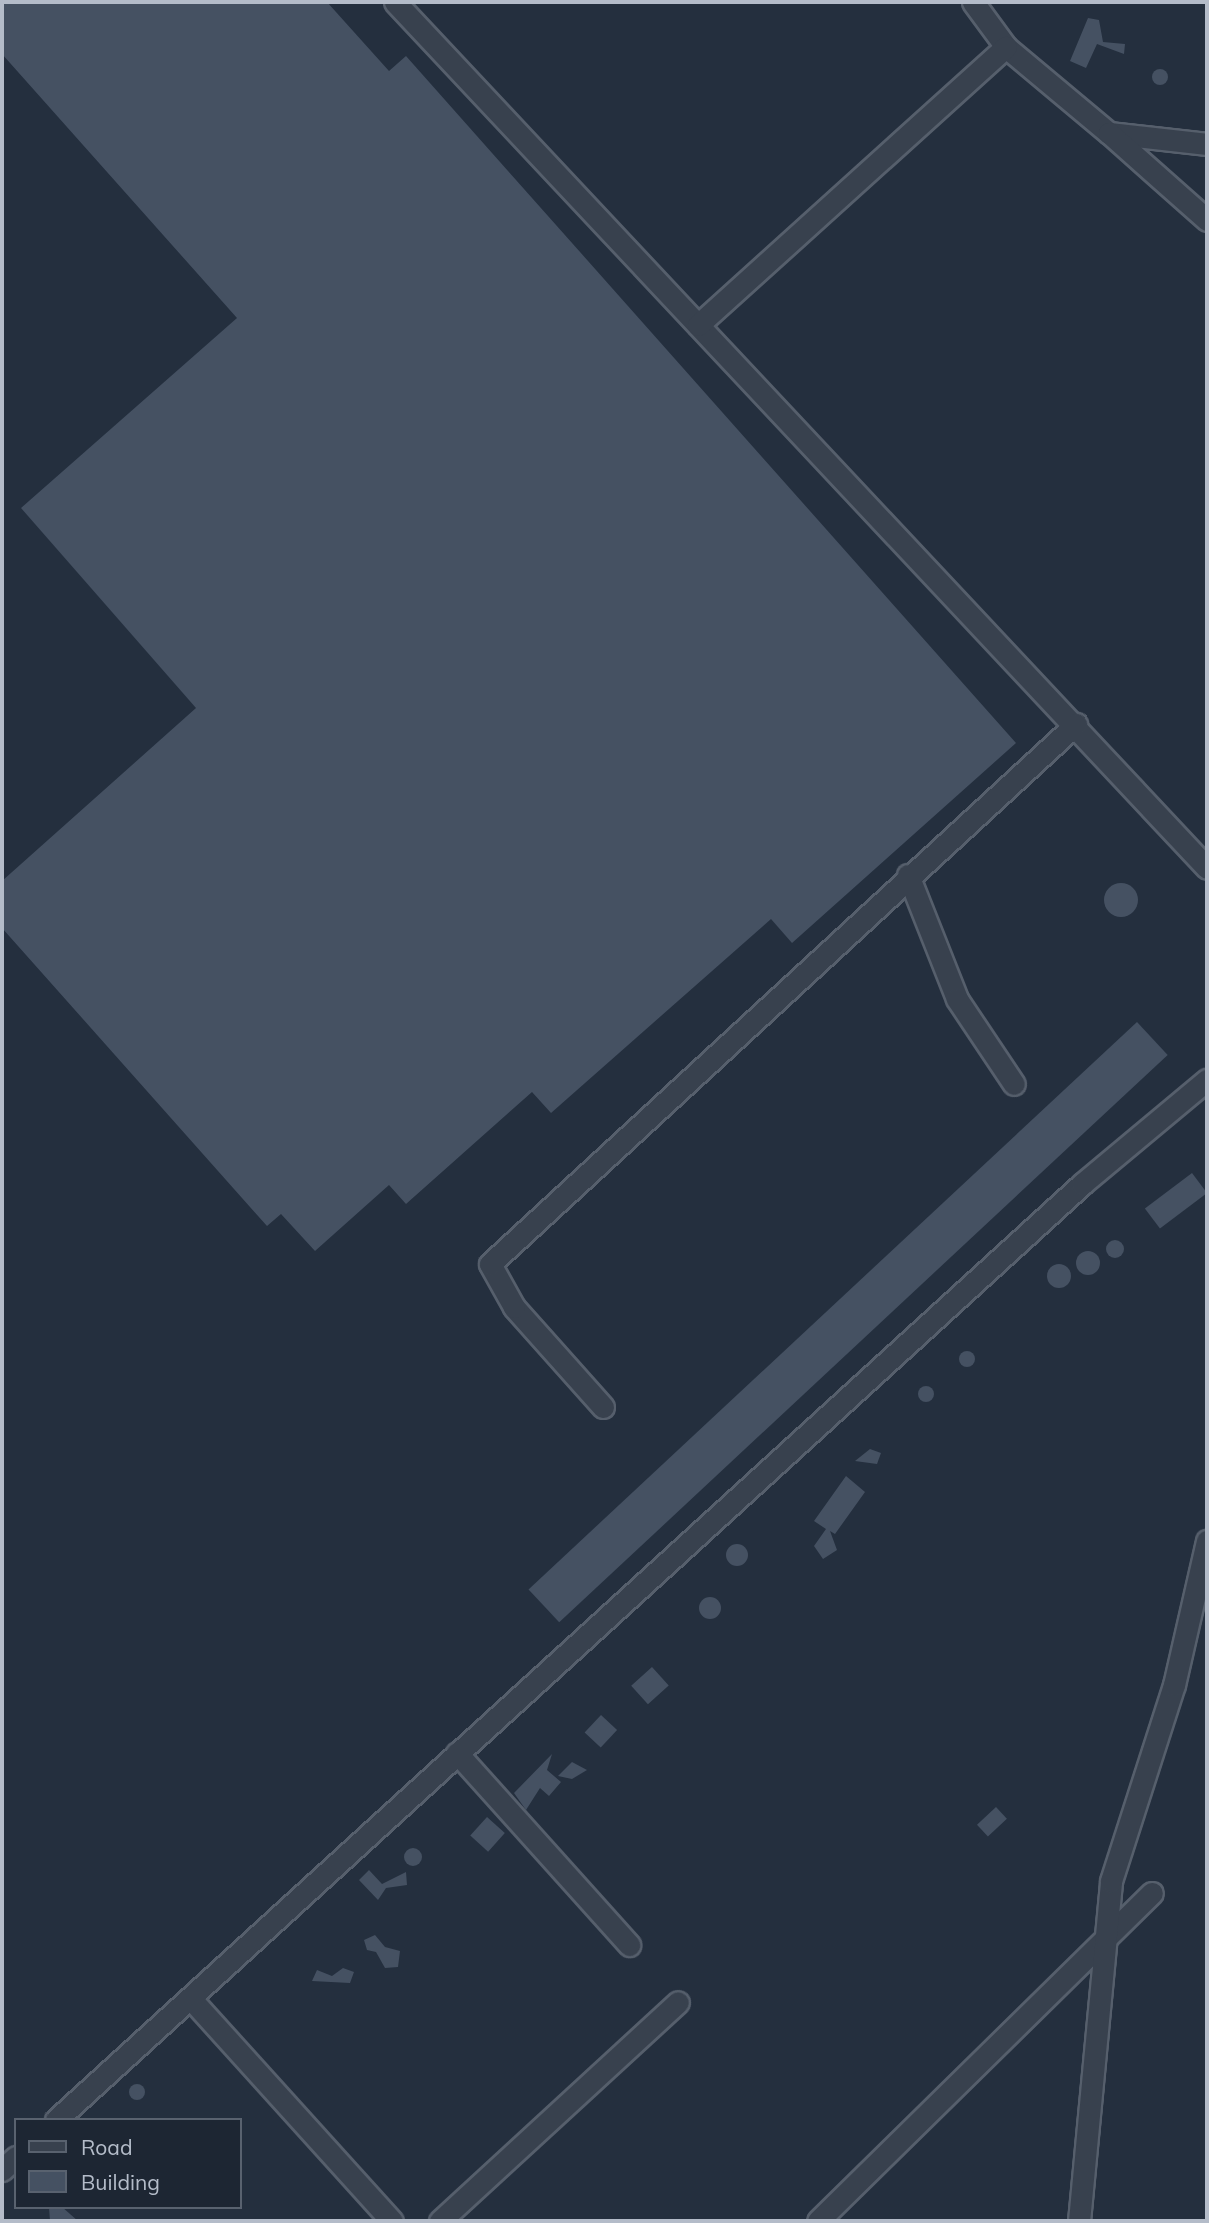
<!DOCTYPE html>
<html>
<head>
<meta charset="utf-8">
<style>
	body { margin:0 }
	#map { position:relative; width:1209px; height:2223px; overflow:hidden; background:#242f3e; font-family:Mulish,sans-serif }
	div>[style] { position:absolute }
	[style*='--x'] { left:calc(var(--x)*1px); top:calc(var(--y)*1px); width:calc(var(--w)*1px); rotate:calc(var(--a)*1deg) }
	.building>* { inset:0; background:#455162; transform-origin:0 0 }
	.round { border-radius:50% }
	.roads { filter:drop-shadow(2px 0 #565f6c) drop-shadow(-2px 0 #565f6c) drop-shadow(0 2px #565f6c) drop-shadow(0 -2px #565f6c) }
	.minor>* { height:21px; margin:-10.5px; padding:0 10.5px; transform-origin:10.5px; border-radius:10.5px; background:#38414e }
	span { translate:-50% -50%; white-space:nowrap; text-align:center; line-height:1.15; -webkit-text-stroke:6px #1d2633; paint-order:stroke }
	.frame { position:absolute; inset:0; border:4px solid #b4bcc9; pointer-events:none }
	.legend { position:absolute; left:14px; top:2118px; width:228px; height:91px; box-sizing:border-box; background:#1d2633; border:2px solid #59626f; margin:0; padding:9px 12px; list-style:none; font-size:21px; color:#b4bcc9 }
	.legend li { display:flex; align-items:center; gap:14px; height:35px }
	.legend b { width:35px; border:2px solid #59626f }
</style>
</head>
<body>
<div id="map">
	<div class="building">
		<i style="clip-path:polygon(2px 2px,327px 2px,389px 71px,406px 56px,1016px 743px,792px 943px,771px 919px,551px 1113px,532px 1092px,406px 1204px,389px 1185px,315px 1251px,281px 1214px,267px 1226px,2px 928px,2px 881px,196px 708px,21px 508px,237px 318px,2px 54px)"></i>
		<i style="clip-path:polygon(1088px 18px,1099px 20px,1103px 42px,1125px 44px,1124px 54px,1097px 44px,1086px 68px,1070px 61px)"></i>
		<i class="round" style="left:1152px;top:69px;width:16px;height:16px"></i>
		<i class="round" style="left:1104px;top:883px;width:34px;height:34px"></i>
		<i style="left:1137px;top:1022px;width:45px;height:832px;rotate:47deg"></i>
		<i style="left:1192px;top:1173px;width:25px;height:59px;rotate:53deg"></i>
		<i class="round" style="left:1106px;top:1240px;width:18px;height:18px"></i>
		<i class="round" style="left:1076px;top:1251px;width:24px;height:24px"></i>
		<i class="round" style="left:1047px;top:1264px;width:24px;height:24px"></i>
		<i class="round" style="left:959px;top:1351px;width:16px;height:16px"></i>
		<i class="round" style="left:918px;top:1386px;width:16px;height:16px"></i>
		<i style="clip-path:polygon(870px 1449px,881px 1453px,877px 1464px,855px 1461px)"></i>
		<i style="clip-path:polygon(846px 1476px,865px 1492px,835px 1534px,830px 1531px,837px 1550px,823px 1559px,814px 1546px,826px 1529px,814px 1521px)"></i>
		<i class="round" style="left:726px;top:1544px;width:22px;height:22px"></i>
		<i class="round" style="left:699px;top:1597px;width:22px;height:22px"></i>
		<i style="left:652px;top:1667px;width:25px;height:28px;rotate:48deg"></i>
		<i style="left:601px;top:1715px;width:22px;height:24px;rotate:43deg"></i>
		<i style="clip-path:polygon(552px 1754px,547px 1770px,561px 1782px,549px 1796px,540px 1788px,526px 1810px,514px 1793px)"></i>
		<i style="clip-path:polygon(572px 1762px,587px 1770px,572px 1779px,558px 1776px)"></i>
		<i style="left:996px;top:1807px;width:16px;height:26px;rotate:47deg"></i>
		<i style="left:487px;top:1817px;width:24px;height:25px;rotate:42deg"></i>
		<i class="round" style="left:404px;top:1848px;width:18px;height:18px"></i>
		<i style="clip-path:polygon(369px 1870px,382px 1884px,406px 1872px,407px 1885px,386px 1888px,378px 1900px,359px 1880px)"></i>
		<i style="clip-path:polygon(375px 1935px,385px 1947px,400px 1951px,398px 1967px,385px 1968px,376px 1952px,367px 1950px,364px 1940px)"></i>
		<i style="clip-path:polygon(343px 1968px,354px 1972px,350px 1983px,312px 1981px,317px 1970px,332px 1976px)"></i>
		<i class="round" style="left:129px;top:2084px;width:16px;height:16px"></i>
		<i style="clip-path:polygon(49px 2207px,62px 2207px,78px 2221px,50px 2221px)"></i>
	</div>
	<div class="roads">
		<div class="minor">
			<i style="--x:395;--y:2;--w:1187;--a:46.84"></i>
			<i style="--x:973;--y:2;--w:56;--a:53.7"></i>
			<i style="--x:1006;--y:47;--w:134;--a:39.9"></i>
			<i style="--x:1109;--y:133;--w:99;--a:6.4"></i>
			<i style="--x:1109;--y:133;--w:131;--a:41.6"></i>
			<i style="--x:698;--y:325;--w:415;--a:-42.1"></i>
			<i style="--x:908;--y:875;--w:133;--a:68.4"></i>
			<i style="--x:957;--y:999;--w:102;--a:56.2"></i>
			<i style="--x:603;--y:1407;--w:134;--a:-131.7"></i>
			<i style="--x:514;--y:1307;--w:49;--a:-119.2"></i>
			<i style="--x:490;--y:1264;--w:797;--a:-42.66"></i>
			<i style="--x:457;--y:1753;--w:258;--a:48.1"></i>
			<i style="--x:192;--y:2000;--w:298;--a:47.9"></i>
			<i style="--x:56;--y:2120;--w:1389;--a:-42.37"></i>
			<i style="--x:1082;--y:1184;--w:163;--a:-39.8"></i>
			<i style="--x:2;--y:2170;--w:19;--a:-43"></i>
			<i style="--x:440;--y:2221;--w:323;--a:-42.6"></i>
			<i style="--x:818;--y:2221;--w:468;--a:-44.5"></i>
			<i style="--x:1079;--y:2221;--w:342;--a:-84.6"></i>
			<i style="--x:1111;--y:1881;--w:206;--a:-72.2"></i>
			<i style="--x:1174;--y:1685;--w:148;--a:-77.1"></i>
		</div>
	</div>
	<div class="frame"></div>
	<ul class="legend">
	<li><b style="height:9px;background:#38414e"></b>Road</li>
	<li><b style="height:19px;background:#455162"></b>Building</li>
	</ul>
</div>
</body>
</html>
